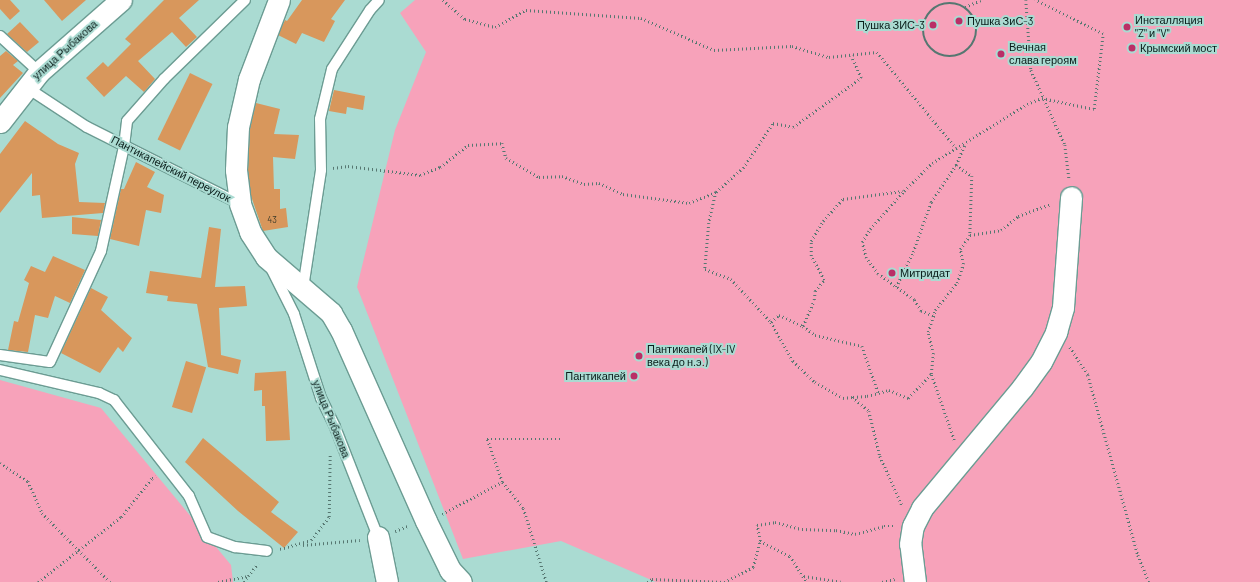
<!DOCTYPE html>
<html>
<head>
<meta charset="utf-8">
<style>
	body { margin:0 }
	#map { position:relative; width:1260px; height:582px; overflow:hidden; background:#aadbd2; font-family:Barlow,sans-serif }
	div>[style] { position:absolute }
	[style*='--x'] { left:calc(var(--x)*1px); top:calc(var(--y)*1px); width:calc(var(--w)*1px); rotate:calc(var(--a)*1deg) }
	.green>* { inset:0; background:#f7a2ba }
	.building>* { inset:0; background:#d8975c; transform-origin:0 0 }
	.path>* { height:2.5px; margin-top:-1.25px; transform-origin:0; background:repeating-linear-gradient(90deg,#567771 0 1px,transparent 0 4px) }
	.path>.ring { margin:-1.25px; padding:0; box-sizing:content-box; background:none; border:2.5px solid #567771; border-radius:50% }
	.roads { filter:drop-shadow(1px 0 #6c9c93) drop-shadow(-1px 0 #6c9c93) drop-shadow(0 1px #6c9c93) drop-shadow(0 -1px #6c9c93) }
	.service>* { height:10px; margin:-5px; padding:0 5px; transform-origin:5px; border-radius:5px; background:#fff }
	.minor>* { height:21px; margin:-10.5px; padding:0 10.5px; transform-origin:10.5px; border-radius:10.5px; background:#fff }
	.dots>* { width:11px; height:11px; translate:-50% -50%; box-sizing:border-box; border:2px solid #aadbd2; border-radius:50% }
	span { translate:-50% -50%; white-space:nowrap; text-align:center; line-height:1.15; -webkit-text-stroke:4px #aadbd2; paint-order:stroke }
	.number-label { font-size:9px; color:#3e3c2a }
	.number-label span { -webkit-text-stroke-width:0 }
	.poi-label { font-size:11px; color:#0a1d1a }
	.left { translate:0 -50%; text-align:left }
	.right { translate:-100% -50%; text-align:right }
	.street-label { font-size:11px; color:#0a1d1a }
</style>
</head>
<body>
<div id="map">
	<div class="green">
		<i style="clip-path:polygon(415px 0,1260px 0,1260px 582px,656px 582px,561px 541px,463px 559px,357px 287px,395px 130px,426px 52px,400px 13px)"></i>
		<i style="clip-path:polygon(0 380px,101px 408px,231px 565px,233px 582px,0 582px)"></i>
	</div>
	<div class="building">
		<i style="clip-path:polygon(0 0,10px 0,20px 11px,10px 20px,0 9px)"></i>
		<i style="clip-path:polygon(44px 0,86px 0,62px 21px)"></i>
		<i style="clip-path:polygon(164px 0,199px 0,179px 18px,197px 37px,186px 47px,172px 32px,138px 61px,155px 79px,144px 92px,126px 76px,104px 97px,86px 78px,103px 62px,108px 67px,131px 44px,125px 39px)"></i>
		<i style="clip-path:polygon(302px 0,345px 0,331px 19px,335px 21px,324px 42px,302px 33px,296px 44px,278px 35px,285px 20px,287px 21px)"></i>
		<i style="clip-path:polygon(20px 22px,39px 42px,27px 52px,7px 34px)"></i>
		<i style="clip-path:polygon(6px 51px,18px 61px,13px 65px,23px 73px,0 98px,0 56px)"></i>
		<i style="left:190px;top:73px;width:25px;height:74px;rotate:26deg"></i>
		<i style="clip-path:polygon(334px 90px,365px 96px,363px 110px,347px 107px,346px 114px,329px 111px)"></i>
		<i style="clip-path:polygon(256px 103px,280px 109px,274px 134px,299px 135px,295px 159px,273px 157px,274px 189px,280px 189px,280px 209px,286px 208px,288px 227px,263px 231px,251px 196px,248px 170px,250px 129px)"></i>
		<i style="clip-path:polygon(25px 121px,58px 144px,79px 153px,75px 164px,79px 202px,105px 203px,103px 213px,42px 218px,40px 195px,32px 196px,32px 173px,0 213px,0 154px)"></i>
		<i style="clip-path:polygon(136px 162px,155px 172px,147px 187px,164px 195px,161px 213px,146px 210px,139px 246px,110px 239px,121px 189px,124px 189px)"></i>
		<i style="clip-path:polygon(72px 217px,101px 220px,98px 236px,72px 234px)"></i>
		<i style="clip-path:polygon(209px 227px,221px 229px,215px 287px,245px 286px,247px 306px,219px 308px,221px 355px,241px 360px,238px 374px,208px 367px,197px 304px,167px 301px,168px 296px,146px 293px,150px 271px,201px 278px)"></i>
		<i style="clip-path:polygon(53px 256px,85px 270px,70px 303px,55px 296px,48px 318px,35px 315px,28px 352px,8px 350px,14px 321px,18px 322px,29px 283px,24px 280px,31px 266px,45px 272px)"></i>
		<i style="clip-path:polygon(91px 288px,108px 297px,101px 310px,132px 338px,123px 352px,118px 347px,100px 373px,61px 353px)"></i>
		<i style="left:186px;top:361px;width:21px;height:48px;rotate:17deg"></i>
		<i style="clip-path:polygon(286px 371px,290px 440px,266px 441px,265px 406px,262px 406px,262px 390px,254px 391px,255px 373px)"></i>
		<i style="clip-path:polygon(203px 438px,279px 502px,271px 512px,298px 532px,284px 548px,238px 511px,185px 462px)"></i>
	</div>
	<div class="path">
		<i style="--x:443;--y:0;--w:29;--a:41"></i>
		<i style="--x:465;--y:19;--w:31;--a:15"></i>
		<i style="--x:495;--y:27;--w:35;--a:-29"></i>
		<i style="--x:526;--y:10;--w:115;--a:4"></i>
		<i style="--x:641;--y:18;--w:80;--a:23.7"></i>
		<i style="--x:714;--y:50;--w:78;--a:-2.9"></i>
		<i style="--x:792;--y:46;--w:39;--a:17"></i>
		<i style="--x:829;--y:57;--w:48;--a:-5.9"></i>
		<i style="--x:877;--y:52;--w:124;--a:50.5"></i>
		<i style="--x:1026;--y:0;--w:70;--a:85.9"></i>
		<i style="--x:1031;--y:70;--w:82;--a:65.6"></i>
		<i style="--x:1065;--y:145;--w:34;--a:83"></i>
		<i class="ring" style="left:923px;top:3px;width:51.5px;height:51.5px"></i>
		<i style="--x:965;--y:7;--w:17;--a:-24"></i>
		<i style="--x:956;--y:165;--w:19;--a:35"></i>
		<i style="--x:972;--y:176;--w:59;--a:91.9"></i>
		<i style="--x:970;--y:235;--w:31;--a:-9"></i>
		<i style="--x:1001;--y:230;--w:22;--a:-39"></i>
		<i style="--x:1018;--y:216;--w:35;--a:-20"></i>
		<i style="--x:333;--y:168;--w:15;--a:-8"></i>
		<i style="--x:348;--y:166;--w:73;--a:7.1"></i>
		<i style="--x:420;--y:175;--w:22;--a:-22"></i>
		<i style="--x:440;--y:167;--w:36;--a:-38"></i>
		<i style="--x:468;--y:145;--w:34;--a:-3"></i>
		<i style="--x:502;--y:143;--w:16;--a:75"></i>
		<i style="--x:506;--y:158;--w:38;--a:30"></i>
		<i style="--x:539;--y:177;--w:23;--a:-2"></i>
		<i style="--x:562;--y:176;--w:23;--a:20"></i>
		<i style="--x:584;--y:184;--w:15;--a:-4"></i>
		<i style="--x:599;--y:183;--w:26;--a:25"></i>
		<i style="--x:623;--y:194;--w:67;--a:7.8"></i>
		<i style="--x:689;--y:203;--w:29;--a:-22"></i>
		<i style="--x:716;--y:192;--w:36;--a:-42"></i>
		<i style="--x:743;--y:168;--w:54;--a:-56.3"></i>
		<i style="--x:773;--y:123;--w:20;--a:11"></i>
		<i style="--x:793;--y:127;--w:84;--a:-35.8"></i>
		<i style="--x:861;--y:78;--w:24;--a:-114"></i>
		<i style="--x:716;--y:192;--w:32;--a:103"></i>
		<i style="--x:709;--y:223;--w:46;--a:95"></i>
		<i style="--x:705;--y:269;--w:28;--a:21"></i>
		<i style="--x:731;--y:279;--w:59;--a:47.1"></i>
		<i style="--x:771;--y:322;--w:45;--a:60.6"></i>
		<i style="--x:793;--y:361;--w:30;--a:44"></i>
		<i style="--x:815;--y:382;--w:32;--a:30"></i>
		<i style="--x:843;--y:398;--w:9;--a:-6"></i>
		<i style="--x:852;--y:397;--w:22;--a:39"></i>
		<i style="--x:869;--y:411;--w:46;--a:76.3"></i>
		<i style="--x:880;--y:456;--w:54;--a:65.8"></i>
		<i style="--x:896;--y:287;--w:39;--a:-64"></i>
		<i style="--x:913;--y:252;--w:53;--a:-70.2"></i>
		<i style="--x:931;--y:202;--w:45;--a:-56"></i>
		<i style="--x:956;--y:165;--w:23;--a:-67"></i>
		<i style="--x:933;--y:316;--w:13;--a:-157"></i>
		<i style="--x:921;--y:311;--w:13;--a:-122"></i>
		<i style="--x:914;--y:300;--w:44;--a:-144.2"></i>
		<i style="--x:878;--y:274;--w:20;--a:-127"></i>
		<i style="--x:866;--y:258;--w:16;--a:-104"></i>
		<i style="--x:862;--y:242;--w:15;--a:-58"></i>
		<i style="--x:870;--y:229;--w:51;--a:-48.2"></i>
		<i style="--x:904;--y:191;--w:40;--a:-45"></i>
		<i style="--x:932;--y:163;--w:112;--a:-31.8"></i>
		<i style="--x:1027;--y:104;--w:16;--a:-22"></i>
		<i style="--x:1042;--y:98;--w:53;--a:11.9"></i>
		<i style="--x:1094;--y:109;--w:76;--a:-83.2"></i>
		<i style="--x:1103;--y:34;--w:76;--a:-153.4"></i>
		<i style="--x:771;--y:322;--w:11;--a:-41"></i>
		<i style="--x:779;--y:315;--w:26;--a:25"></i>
		<i style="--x:803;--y:326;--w:28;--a:-67"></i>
		<i style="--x:814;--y:300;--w:9;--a:-84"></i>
		<i style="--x:815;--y:291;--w:14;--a:-51"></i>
		<i style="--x:824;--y:280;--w:27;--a:-118"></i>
		<i style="--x:811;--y:256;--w:15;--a:-90"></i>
		<i style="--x:811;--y:241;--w:23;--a:-59"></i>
		<i style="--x:823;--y:221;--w:30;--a:-48"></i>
		<i style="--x:843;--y:199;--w:60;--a:-7.7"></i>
		<i style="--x:803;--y:326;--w:15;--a:37"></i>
		<i style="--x:815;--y:335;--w:48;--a:13.2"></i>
		<i style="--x:862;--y:346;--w:49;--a:70.8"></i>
		<i style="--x:1070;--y:347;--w:33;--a:57"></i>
		<i style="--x:1088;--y:375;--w:187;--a:74.5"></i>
		<i style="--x:1138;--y:555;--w:29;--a:68"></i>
		<i style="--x:853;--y:397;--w:14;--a:-4"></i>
		<i style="--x:867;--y:396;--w:23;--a:-15"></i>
		<i style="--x:889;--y:390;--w:21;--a:23"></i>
		<i style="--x:908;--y:398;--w:33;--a:-46"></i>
		<i style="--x:954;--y:440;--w:70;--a:-109.2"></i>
		<i style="--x:931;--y:374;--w:20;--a:-84"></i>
		<i style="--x:933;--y:354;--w:23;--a:-103"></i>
		<i style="--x:928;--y:332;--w:23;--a:-72"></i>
		<i style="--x:935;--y:310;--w:35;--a:-51"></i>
		<i style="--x:957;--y:283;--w:20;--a:-72"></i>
		<i style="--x:963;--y:264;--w:15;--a:-101"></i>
		<i style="--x:960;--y:249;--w:17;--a:-54"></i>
		<i style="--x:0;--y:463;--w:33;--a:33"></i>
		<i style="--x:28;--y:481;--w:35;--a:66"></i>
		<i style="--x:42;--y:513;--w:97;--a:45.4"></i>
		<i style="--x:442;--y:514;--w:68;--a:-28.1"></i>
		<i style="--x:395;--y:531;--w:14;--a:-21"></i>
		<i style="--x:760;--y:541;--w:34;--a:27"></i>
		<i style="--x:790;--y:556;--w:31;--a:57"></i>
		<i style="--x:303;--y:545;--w:57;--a:-5"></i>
		<i style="--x:280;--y:549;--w:32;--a:-16"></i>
		<i style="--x:311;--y:540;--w:29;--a:-52"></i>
		<i style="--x:329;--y:517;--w:62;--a:-89.1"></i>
		<i style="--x:804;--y:576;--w:37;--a:9"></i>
		<i style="--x:38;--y:582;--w:105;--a:-38.1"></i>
		<i style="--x:121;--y:517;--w:50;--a:-51.5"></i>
		<i style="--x:152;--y:478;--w:4;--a:-27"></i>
		<i style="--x:218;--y:582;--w:31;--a:-11"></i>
		<i style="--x:248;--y:576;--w:16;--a:-52"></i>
		<i style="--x:244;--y:582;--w:6;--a:-59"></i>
		<i style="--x:546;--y:582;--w:77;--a:-107.3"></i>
		<i style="--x:523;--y:508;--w:33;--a:-129"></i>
		<i style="--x:502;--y:482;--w:46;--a:-109.2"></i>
		<i style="--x:487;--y:439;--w:74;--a:0"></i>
		<i style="--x:647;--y:582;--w:6;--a:-31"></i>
		<i style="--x:652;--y:579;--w:72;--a:2.4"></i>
		<i style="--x:724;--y:582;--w:33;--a:-27"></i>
		<i style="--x:753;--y:567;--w:27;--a:-75"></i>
		<i style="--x:760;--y:541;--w:16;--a:-101"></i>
		<i style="--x:757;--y:525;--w:18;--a:-9"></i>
		<i style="--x:775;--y:522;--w:28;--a:15"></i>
		<i style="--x:802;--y:529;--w:34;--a:2"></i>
		<i style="--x:836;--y:530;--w:19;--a:12"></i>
		<i style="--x:855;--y:534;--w:30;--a:-15"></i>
		<i style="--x:884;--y:526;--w:10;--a:0"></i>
		<i style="--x:882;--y:582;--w:13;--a:-13"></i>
	</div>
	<div class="roads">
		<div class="service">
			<i style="--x:0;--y:36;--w:53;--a:42.7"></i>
			<i style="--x:26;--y:87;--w:73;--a:33.3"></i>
			<i style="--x:87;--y:127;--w:171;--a:26.7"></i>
			<i style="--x:272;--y:270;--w:49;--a:63.4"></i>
			<i style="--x:294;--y:314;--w:88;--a:72.2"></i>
			<i style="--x:321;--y:398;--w:32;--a:64"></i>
			<i style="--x:335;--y:427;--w:118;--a:68.6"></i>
			<i style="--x:303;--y:288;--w:119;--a:-81.3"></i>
			<i style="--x:321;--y:170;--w:51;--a:-91.1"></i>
			<i style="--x:320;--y:119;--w:51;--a:-76.5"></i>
			<i style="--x:332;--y:69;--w:70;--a:-57.2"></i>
			<i style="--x:370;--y:10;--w:13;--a:-48"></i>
			<i style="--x:0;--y:355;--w:50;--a:8"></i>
			<i style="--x:50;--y:362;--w:122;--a:-65.3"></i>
			<i style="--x:101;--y:251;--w:107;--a:-77.6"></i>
			<i style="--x:124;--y:146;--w:25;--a:-83"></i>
			<i style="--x:127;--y:121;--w:56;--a:-48.6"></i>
			<i style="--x:164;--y:79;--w:113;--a:-44.3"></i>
			<i style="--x:0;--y:370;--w:102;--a:13.1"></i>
			<i style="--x:99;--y:393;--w:17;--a:25"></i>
			<i style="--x:114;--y:400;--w:122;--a:52"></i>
			<i style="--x:189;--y:496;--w:45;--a:66.3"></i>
			<i style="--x:207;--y:537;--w:30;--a:20"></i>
			<i style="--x:235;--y:547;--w:32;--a:7"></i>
		</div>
		<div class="minor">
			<i style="--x:279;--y:0;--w:85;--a:110.8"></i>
			<i style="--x:249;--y:79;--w:49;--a:102.9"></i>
			<i style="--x:238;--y:127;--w:43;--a:92.7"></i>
			<i style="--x:236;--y:170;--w:34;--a:83"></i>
			<i style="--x:240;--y:204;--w:30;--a:70"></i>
			<i style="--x:250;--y:232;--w:30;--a:57"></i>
			<i style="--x:266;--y:257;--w:86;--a:40.7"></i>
			<i style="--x:331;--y:313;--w:20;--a:60"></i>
			<i style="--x:341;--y:330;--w:209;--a:66"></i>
			<i style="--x:426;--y:521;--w:55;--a:63.9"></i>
			<i style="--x:450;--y:570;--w:16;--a:47"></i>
			<i style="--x:0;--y:122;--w:63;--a:-52"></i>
			<i style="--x:39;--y:72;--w:109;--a:-41.3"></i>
			<i style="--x:378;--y:537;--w:46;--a:78.7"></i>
			<i style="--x:915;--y:582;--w:38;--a:-97"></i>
			<i style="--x:910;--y:544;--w:18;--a:-81"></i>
			<i style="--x:913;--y:526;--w:20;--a:-63"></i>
			<i style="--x:922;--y:508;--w:156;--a:-50.2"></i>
			<i style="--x:1022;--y:388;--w:32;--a:-54"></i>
			<i style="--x:1041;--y:362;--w:34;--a:-63"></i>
			<i style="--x:1056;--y:332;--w:26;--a:-74"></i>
			<i style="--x:1063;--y:307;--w:110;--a:-85.8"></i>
		</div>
	</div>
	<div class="dots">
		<i style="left:959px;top:21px;background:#ba2e66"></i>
		<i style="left:933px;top:25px;background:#ba2e66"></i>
		<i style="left:1127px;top:27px;background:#ba2e66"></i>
		<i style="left:1132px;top:48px;background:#ba2e66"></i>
		<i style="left:1001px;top:54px;background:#ba2e66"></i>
		<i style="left:892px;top:273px;background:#ba2e66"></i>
		<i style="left:639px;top:356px;background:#ba2e66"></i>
		<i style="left:634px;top:376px;background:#ba2e66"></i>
	</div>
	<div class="number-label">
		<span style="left:272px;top:220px">43</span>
	</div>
	<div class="poi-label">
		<span class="left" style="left:967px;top:21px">Пушка ЗиС-3</span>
		<span class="left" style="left:1135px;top:27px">Инсталляция<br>"Z" и "V"</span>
		<span class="right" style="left:925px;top:25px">Пушка ЗИС-3</span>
		<span class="left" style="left:1009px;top:54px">Вечная<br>слава героям</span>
		<span class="left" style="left:1140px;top:48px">Крымский мост</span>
		<span class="left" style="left:900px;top:273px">Митридат</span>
		<span class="left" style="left:647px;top:356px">Пантикапей (IX-IV<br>века до н.э.)</span>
		<span class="right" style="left:626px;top:376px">Пантикапей</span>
	</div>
	<div class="street-label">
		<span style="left:65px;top:50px;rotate:-42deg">улица Рыбакова</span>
		<span style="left:171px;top:169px;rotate:27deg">Пантикапейский переулок</span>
		<span style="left:331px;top:419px;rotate:68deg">улица Рыбакова</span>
	</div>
</div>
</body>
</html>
